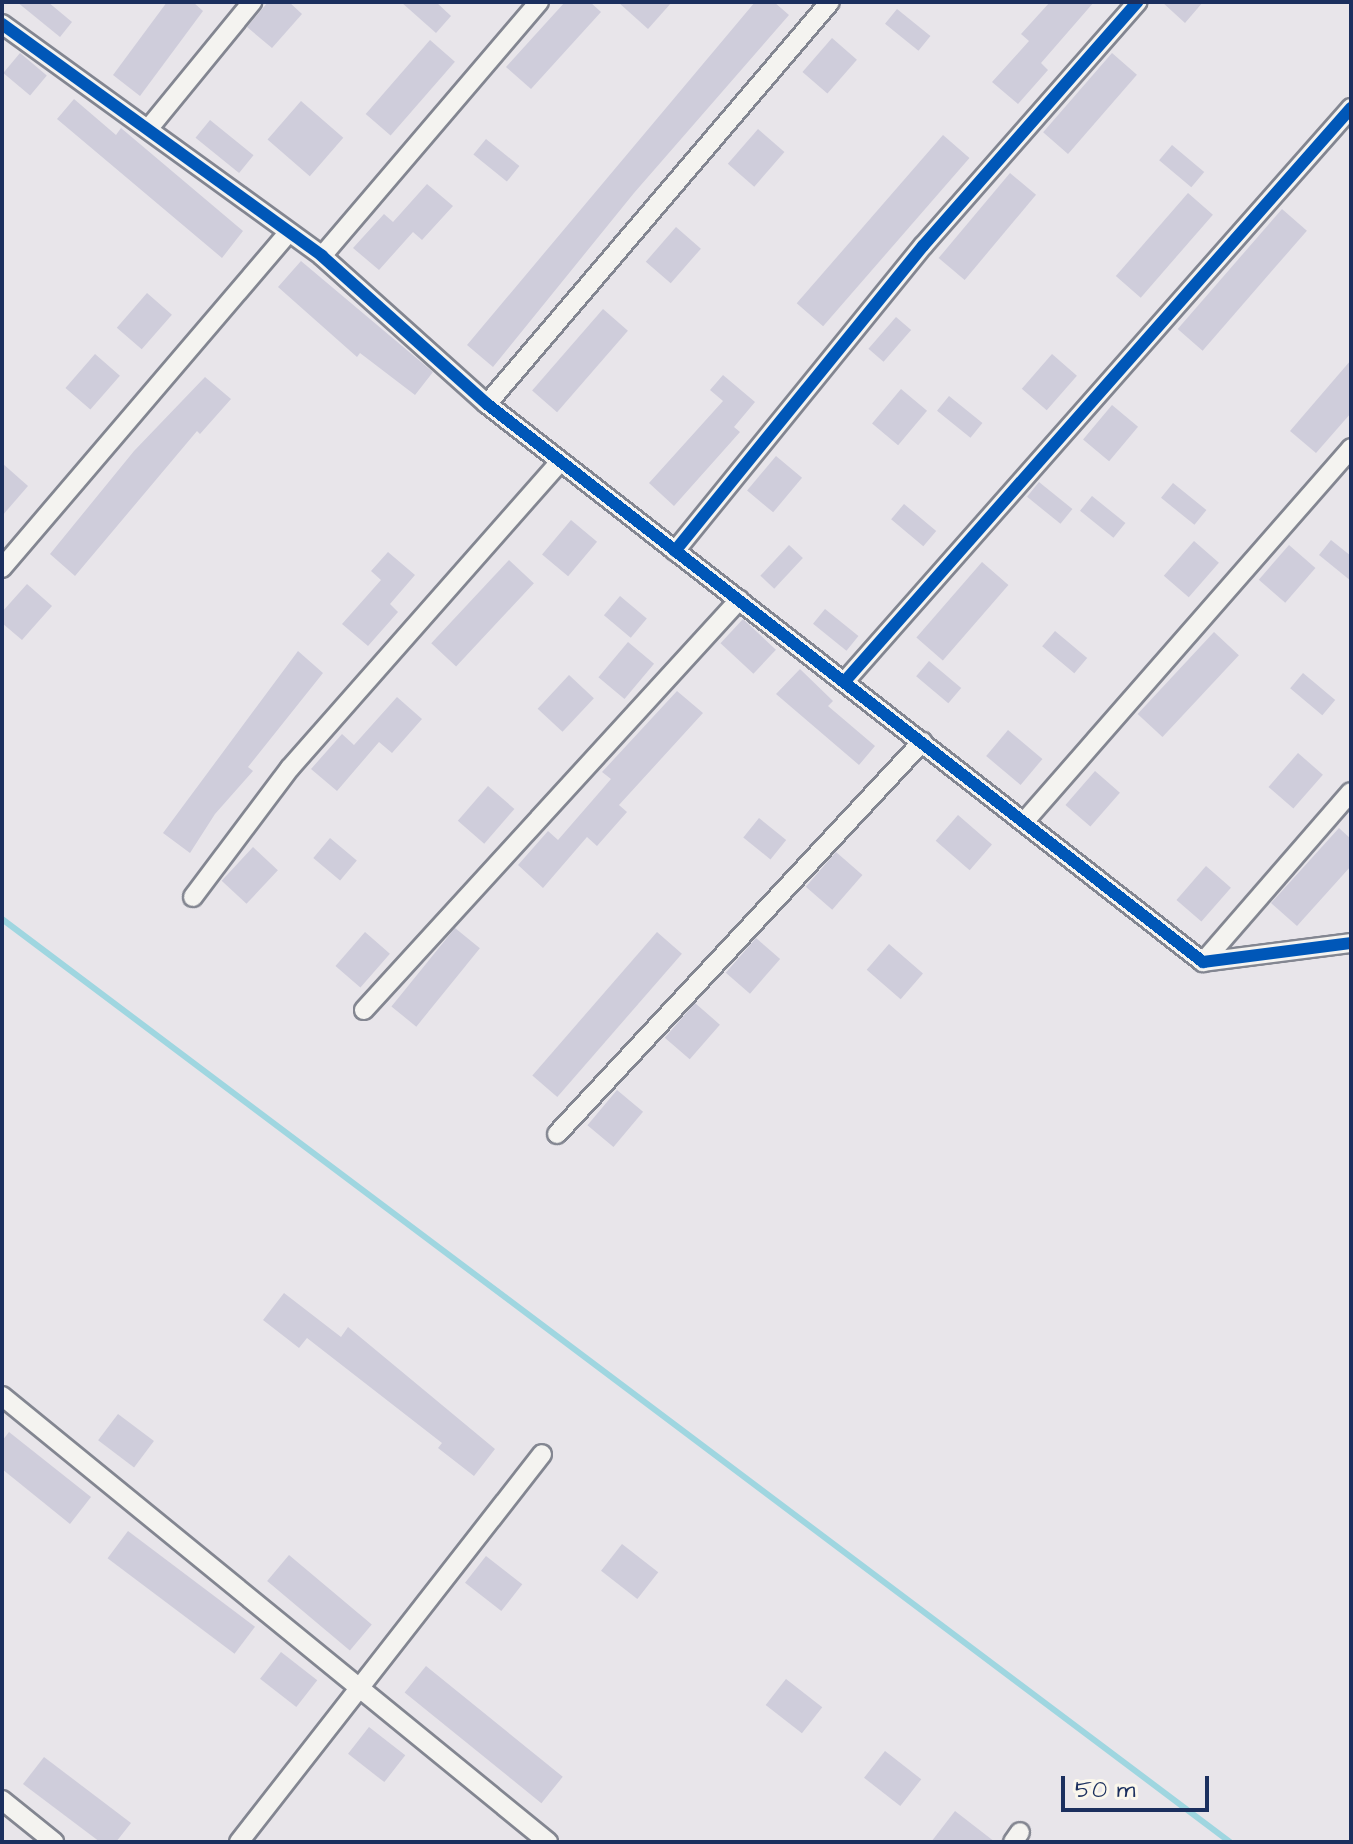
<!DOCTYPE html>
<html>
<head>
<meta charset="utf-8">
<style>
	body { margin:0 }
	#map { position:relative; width:1353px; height:1844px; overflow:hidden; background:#e8e5ea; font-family:"Architects Daughter",sans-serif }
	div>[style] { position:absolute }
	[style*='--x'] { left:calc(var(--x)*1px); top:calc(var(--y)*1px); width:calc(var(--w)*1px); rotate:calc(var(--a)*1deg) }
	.stream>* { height:6px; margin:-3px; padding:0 3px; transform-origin:3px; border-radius:3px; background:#9fd6e0 }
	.building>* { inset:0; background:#cfcddb; transform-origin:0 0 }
	.roads { filter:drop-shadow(2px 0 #838691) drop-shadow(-2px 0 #838691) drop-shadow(0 2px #838691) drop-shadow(0 -2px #838691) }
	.street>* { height:18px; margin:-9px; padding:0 9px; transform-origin:9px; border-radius:9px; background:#f4f3f0 }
	.cycleway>* { height:12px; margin:-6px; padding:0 6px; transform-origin:6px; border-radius:6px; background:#0057b8 }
	span { translate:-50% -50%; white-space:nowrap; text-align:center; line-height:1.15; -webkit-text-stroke:6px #fbf7ec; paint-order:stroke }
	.frame { position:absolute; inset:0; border:4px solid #1b2f5e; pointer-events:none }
	.scale { position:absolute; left:1061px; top:1776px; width:148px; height:36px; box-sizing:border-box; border:4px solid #1b2f5e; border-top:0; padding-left:10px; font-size:24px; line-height:28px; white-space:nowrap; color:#1b2f5e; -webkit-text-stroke:6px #fbf7ec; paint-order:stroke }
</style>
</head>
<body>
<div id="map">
	<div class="stream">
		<i style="--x:2;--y:919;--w:1536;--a:36.93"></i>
	</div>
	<div class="building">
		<i style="clip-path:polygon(17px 2px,48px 2px,72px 22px,60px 37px)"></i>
		<i style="clip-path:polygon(167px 2px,193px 2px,203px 11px,140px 96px,113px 75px)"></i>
		<i style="clip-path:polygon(268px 2px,289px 2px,302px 14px,272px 48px,247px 27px)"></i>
		<i style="clip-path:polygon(401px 2px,436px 2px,451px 16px,436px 33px)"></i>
		<i style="clip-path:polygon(565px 2px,590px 2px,601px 12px,531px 89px,506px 67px)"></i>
		<i style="clip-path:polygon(618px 2px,672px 2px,648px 29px)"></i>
		<i style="clip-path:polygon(755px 2px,774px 2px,789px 15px,634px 193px,493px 367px,467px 345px)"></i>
		<i style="clip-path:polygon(1050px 2px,1094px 2px,1041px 63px,1048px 70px,1018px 104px,992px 82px,1029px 41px,1021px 34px)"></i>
		<i style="clip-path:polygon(1162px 2px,1203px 2px,1185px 23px)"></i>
		<i style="left:897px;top:9px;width:43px;height:19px;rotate:39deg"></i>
		<i style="left:832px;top:38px;width:33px;height:45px;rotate:41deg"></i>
		<i style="left:430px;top:40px;width:33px;height:98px;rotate:41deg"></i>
		<i style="left:20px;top:53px;width:35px;height:26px;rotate:40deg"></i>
		<i style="left:1112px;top:53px;width:33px;height:105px;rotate:41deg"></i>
		<i style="clip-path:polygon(74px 99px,116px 135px,121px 128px,243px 231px,222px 258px,57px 119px)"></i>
		<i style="left:301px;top:101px;width:56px;height:51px;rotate:41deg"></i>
		<i style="left:210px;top:120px;width:56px;height:23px;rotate:39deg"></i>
		<i style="left:758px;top:129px;width:35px;height:46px;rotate:41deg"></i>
		<i style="left:943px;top:135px;width:35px;height:223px;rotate:41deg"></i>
		<i style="left:486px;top:139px;width:43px;height:20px;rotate:39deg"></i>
		<i style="left:1172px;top:145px;width:42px;height:20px;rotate:40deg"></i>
		<i style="left:1010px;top:173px;width:34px;height:111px;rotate:40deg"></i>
		<i style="clip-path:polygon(427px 184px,453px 206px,422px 240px,413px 232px,379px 270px,353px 248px,384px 214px,393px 222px)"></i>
		<i style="left:1188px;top:193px;width:33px;height:110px;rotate:41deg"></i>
		<i style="left:1282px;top:209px;width:33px;height:159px;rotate:41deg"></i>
		<i style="left:676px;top:227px;width:33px;height:46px;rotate:41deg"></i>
		<i style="clip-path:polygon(301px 261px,433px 372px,415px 395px,360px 353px,357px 357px,278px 287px)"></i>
		<i style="left:147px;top:293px;width:33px;height:46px;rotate:41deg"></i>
		<i style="left:603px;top:309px;width:33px;height:108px;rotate:41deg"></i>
		<i style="left:896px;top:317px;width:20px;height:42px;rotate:41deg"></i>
		<i style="left:95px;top:354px;width:33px;height:45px;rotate:41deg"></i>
		<i style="left:1052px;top:354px;width:33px;height:46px;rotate:41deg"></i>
		<i style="clip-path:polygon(1351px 360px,1351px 413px,1316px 453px,1290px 431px)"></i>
		<i style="clip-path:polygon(723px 375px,755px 402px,734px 427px,740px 432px,674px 506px,649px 483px,723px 401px,710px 390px)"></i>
		<i style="clip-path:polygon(205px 377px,231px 399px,200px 434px,197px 431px,75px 576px,50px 554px,134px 451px)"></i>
		<i style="left:901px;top:389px;width:34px;height:45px;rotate:40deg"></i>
		<i style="left:949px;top:396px;width:43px;height:19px;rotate:39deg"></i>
		<i style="left:1112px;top:405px;width:34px;height:45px;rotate:40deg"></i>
		<i style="left:776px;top:456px;width:34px;height:45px;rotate:40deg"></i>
		<i style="clip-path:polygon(2px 463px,28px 486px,2px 516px)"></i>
		<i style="left:1039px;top:482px;width:43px;height:19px;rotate:39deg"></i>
		<i style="left:1173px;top:483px;width:43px;height:19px;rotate:39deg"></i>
		<i style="left:1092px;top:496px;width:43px;height:19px;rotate:39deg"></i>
		<i style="left:904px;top:504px;width:42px;height:20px;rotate:40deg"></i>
		<i style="left:571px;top:520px;width:34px;height:45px;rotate:40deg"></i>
		<i style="clip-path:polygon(1331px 540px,1351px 556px,1351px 581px,1319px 555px)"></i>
		<i style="left:1194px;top:541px;width:33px;height:46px;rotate:41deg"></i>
		<i style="left:789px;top:545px;width:19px;height:42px;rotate:43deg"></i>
		<i style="left:1289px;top:545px;width:35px;height:46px;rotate:41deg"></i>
		<i style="clip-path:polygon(388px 552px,415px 575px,390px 604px,398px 612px,368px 646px,342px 624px,381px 580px,371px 571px)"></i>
		<i style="left:509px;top:560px;width:34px;height:114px;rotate:43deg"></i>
		<i style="left:982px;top:562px;width:35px;height:100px;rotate:41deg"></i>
		<i style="clip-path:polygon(27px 584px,52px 606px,22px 640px,2px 623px,2px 612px)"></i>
		<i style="left:620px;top:596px;width:35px;height:25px;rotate:40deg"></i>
		<i style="left:825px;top:609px;width:43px;height:19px;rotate:39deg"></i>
		<i style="left:743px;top:619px;width:45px;height:33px;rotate:43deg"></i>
		<i style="left:1055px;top:631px;width:42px;height:20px;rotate:40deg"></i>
		<i style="left:1214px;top:632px;width:34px;height:112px;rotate:43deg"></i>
		<i style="left:628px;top:642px;width:34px;height:46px;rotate:40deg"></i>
		<i style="clip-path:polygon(298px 651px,323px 673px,248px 767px,253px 771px,215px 814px,190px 853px,163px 833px)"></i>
		<i style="left:929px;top:661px;width:42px;height:20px;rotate:40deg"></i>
		<i style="clip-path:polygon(800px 669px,833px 701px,828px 706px,875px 746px,859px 765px,776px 694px)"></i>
		<i style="left:1303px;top:673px;width:42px;height:20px;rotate:40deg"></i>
		<i style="left:569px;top:675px;width:34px;height:46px;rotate:43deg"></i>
		<i style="clip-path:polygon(677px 691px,703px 713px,619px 805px,627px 812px,597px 846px,587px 837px,543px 888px,518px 865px,548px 831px,558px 840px,611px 779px,602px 772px)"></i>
		<i style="clip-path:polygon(397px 697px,422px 719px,392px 753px,379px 742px,337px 791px,311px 769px,342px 734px,354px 745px)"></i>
		<i style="left:1008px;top:730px;width:45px;height:34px;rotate:40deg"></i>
		<i style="left:1298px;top:753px;width:33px;height:45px;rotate:41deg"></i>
		<i style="left:1095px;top:771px;width:33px;height:45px;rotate:41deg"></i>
		<i style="left:488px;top:786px;width:35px;height:46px;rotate:41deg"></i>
		<i style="left:958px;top:815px;width:45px;height:34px;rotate:41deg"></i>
		<i style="left:759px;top:818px;width:35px;height:25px;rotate:39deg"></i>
		<i style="clip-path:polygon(1339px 828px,1351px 839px,1351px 866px,1297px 926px,1271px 903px)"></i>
		<i style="left:330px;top:838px;width:35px;height:26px;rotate:40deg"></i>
		<i style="left:253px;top:847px;width:34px;height:46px;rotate:43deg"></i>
		<i style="left:836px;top:852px;width:35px;height:46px;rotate:41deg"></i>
		<i style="left:1206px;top:866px;width:33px;height:45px;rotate:41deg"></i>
		<i style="left:455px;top:928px;width:32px;height:101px;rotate:39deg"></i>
		<i style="left:365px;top:932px;width:33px;height:45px;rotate:41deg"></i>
		<i style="left:657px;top:932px;width:33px;height:190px;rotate:41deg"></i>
		<i style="left:756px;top:938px;width:32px;height:46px;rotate:41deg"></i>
		<i style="left:889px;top:944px;width:45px;height:34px;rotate:41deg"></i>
		<i style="left:695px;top:1003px;width:33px;height:46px;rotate:41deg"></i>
		<i style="left:617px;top:1090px;width:34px;height:46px;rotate:40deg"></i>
		<i style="clip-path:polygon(284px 1293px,341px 1337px,348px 1327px,495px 1449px,474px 1476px,438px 1448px,442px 1443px,307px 1338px,299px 1348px,263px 1320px)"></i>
		<i style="left:118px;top:1414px;width:45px;height:33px;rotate:37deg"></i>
		<i style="clip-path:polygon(9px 1432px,91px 1497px,70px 1524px,2px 1469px,2px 1441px)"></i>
		<i style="left:128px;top:1531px;width:159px;height:34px;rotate:37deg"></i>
		<i style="left:622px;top:1544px;width:46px;height:34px;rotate:38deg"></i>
		<i style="left:289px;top:1555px;width:108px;height:34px;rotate:40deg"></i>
		<i style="left:486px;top:1556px;width:46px;height:34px;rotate:38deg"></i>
		<i style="left:281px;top:1652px;width:46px;height:34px;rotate:38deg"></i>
		<i style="left:426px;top:1666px;width:176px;height:34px;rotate:39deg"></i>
		<i style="left:786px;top:1679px;width:46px;height:33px;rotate:38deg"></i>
		<i style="left:369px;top:1727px;width:46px;height:34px;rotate:38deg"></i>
		<i style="left:885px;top:1751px;width:46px;height:34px;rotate:38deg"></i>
		<i style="clip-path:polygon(44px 1757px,131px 1823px,116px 1842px,100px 1842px,23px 1784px)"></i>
		<i style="clip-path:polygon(955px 1811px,995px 1842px,931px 1842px)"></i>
	</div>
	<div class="roads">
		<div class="street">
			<i style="--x:2;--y:24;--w:395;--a:35.9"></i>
			<i style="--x:322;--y:256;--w:222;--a:41.9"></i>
			<i style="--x:487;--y:404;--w:908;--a:37.93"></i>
			<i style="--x:1203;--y:962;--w:149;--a:-7.3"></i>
			<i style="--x:149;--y:128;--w:163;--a:-50.7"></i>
			<i style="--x:322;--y:256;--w:334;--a:-49.5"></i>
			<i style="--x:487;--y:404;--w:528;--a:-49.53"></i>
			<i style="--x:675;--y:551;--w:393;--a:-50.9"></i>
			<i style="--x:923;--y:246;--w:325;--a:-48.7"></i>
			<i style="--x:2;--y:568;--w:440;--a:-49.5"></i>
			<i style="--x:846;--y:680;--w:763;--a:-48.56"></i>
			<i style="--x:1024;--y:822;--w:497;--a:-48.8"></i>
			<i style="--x:193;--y:897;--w:161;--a:-53.1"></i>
			<i style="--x:290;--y:768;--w:408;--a:-48.6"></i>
			<i style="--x:1203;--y:962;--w:225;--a:-49"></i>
			<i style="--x:364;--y:1010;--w:556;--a:-47.55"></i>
			<i style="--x:557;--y:1134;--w:536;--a:-47.04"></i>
			<i style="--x:2;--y:1396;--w:705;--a:39.24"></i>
			<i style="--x:2;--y:1800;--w:67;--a:38.9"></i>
			<i style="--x:239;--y:1842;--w:492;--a:-52"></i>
			<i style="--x:1013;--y:1842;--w:12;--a:-55"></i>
		</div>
	</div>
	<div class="cycleway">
		<i style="--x:2;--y:24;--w:395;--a:35.9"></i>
		<i style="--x:322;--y:256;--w:222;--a:41.9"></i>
		<i style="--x:487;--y:404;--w:908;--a:37.93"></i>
		<i style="--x:1203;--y:962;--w:149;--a:-7.3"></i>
		<i style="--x:675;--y:551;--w:393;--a:-50.9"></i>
		<i style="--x:923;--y:246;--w:325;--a:-48.7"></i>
		<i style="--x:846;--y:680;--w:763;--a:-48.56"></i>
	</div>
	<div class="frame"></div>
	<div class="scale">50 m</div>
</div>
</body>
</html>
